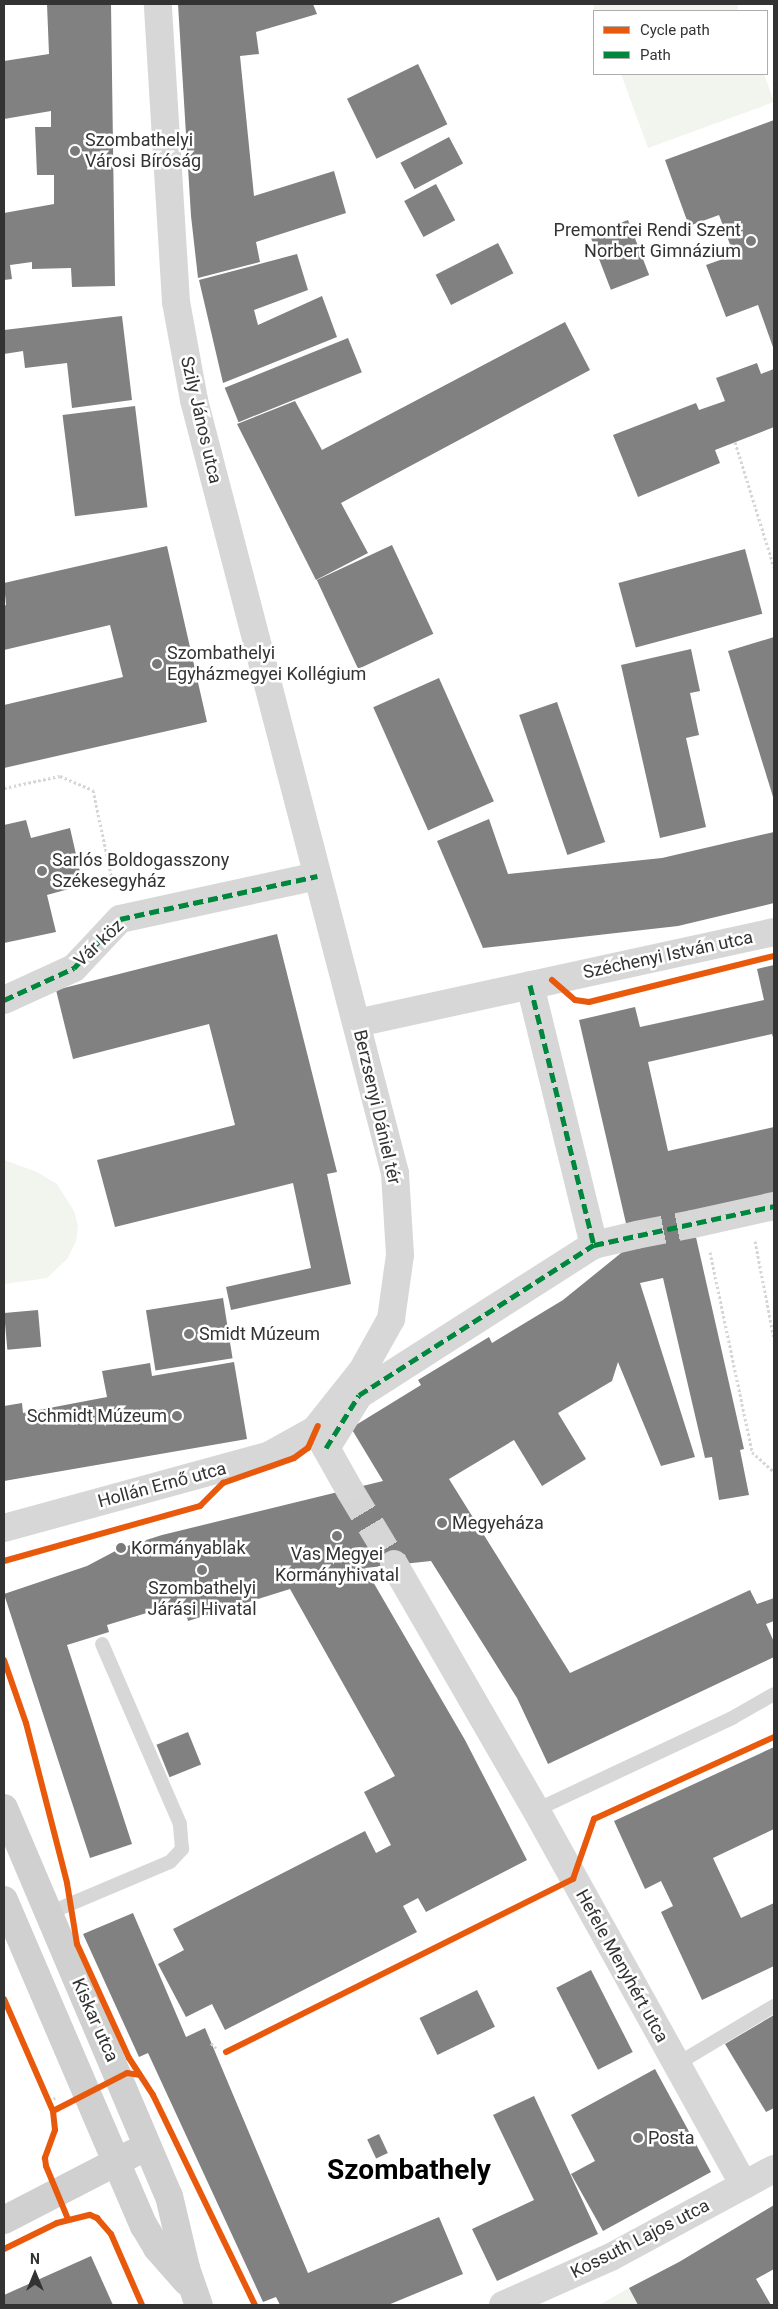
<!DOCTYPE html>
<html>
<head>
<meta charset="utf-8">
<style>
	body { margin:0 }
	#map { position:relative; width:778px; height:2309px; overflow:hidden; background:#fff; font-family:Roboto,sans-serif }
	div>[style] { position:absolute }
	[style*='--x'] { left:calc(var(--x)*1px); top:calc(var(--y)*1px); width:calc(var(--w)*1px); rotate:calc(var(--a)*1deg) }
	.green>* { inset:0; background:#f1f5ed; transform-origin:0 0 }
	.building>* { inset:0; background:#818181; transform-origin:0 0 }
	.street-tunnel>* { height:28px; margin-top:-14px; transform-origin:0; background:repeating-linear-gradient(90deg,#d6d6d6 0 28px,transparent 0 42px) }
	.path>* { height:3px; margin-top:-1.5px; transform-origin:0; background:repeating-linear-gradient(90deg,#d6d6d6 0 2.5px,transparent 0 5px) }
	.lane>* { height:14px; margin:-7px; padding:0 7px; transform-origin:7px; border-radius:7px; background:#d7d7d7 }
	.street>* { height:28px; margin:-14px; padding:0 14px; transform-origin:14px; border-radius:14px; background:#d7d7d7 }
	.secondary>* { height:28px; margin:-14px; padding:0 14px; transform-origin:14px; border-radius:14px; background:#d0d0d0 }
	.quiet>* { height:5px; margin-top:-2.5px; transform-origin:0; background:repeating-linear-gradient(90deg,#00873e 0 10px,transparent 0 15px) }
	.cycleway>* { height:6px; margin:-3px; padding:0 3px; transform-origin:3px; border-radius:3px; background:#e8590c }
	.dots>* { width:14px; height:14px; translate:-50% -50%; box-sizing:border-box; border:2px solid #fff; border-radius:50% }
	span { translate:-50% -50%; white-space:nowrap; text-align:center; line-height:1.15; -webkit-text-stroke:5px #fff; paint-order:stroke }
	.poi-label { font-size:18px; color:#333 }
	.left { translate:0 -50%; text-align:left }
	.right { translate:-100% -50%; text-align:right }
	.street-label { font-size:18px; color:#333 }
	.town-label { font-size:28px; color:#000; font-weight:700 }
	.frame { position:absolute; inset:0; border:5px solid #333; pointer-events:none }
	.legend { position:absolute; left:593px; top:10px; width:175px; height:65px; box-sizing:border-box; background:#fff; border:1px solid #adadad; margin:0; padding:6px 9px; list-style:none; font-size:15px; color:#333 }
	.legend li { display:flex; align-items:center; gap:10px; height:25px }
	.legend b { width:25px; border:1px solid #adadad }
	.north { position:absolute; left:10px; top:2249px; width:50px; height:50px; -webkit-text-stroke:4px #fff; paint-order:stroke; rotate:0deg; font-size:14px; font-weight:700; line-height:20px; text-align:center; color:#333 }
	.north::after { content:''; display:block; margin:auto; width:18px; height:22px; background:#333; clip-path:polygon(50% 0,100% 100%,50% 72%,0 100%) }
</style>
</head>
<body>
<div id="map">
	<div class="green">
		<i style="left:594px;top:4px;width:144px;height:8px"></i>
		<i style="clip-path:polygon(621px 74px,764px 74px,774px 102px,648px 148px)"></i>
		<i style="clip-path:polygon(4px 1160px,37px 1172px,57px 1184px,74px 1211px,78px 1226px,76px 1241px,68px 1258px,47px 1278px,4px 1284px)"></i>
		<i style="clip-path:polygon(629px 2288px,638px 2305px,599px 2305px)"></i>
	</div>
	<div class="building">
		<i style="clip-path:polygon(47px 4px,111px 4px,115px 286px,72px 287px,71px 268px,32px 269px,32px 262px,10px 265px,12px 279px,4px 280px,4px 213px,54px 204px,54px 175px,37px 175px,35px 127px,51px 127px,51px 111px,4px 119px,4px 61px,49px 54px)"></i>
		<i style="clip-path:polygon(178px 4px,313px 4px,317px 14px,256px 32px,259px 54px,240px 56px,254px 196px,334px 171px,346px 213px,256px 242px,260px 262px,198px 278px,191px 216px)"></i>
		<i style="left:418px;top:64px;width:67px;height:79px;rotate:64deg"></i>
		<i style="clip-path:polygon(774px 120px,774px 350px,758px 305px,726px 317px,706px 265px,734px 255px,719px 215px,689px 226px,665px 160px)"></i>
		<i style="left:449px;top:137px;width:30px;height:55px;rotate:62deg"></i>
		<i style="left:436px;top:184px;width:41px;height:36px;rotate:62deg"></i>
		<i style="left:628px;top:220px;width:59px;height:41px;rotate:69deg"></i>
		<i style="left:498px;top:243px;width:34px;height:70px;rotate:63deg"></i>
		<i style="clip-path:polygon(297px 254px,308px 290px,254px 310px,258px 325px,322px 296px,337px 337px,223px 383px,199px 280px)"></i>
		<i style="clip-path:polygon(122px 316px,132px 400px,72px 408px,67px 363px,25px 368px,23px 351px,4px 354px,4px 330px)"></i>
		<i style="clip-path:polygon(565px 322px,590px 370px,341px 503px,368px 553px,316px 580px,237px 424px,295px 401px,322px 450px)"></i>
		<i style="left:348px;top:338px;width:37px;height:133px;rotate:68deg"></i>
		<i style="clip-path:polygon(757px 363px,761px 374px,774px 369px,774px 427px,715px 450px,720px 463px,638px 497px,613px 435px,696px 403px,699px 410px,725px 401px,716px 378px)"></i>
		<i style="left:135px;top:406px;width:102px;height:73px;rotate:83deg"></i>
		<i style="left:392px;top:545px;width:98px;height:83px;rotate:65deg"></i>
		<i style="clip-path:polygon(167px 546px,207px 722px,4px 768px,4px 705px,123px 677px,110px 625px,4px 650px,4px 606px,6px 605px,4px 583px)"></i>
		<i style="left:745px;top:549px;width:67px;height:131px;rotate:75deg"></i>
		<i style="clip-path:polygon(774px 637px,774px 800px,728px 651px)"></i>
		<i style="clip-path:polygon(691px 649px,700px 691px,690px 693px,699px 735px,686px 738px,706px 827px,660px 838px,621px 665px)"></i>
		<i style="left:439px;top:678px;width:135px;height:72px;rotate:66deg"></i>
		<i style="left:557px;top:702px;width:148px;height:40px;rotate:71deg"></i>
		<i style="clip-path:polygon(489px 819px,508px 874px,662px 858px,774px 832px,774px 903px,678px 926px,483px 948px,437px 841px)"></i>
		<i style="clip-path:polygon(26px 820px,31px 838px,70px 828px,83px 885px,47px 895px,56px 932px,4px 943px,4px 825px)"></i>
		<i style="clip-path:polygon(277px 934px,337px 1172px,327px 1174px,351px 1284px,231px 1310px,226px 1287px,311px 1268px,293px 1183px,115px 1227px,97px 1160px,235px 1125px,209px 1024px,73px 1059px,56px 990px)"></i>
		<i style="clip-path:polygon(774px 965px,774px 1041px,772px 1034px,648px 1062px,668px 1151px,774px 1127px,774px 1194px,693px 1224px,744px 1449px,740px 1450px,749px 1495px,719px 1500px,712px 1457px,705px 1458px,663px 1278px,640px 1283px,695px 1457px,661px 1466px,618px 1362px,612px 1381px,558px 1413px,586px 1459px,542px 1486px,514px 1440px,449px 1479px,570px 1673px,750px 1590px,757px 1604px,774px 1598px,774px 1621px,766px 1624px,774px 1642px,774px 1657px,548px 1764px,517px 1698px,431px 1561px,365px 1568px,465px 1740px,527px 1860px,426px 1912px,418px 1898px,403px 1906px,417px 1932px,225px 2030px,212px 2004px,186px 2017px,158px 1964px,184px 1950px,173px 1929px,365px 1831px,376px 1853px,391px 1845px,364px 1792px,395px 1776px,290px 1589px,188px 1621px,183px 1602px,107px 1625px,109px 1632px,67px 1645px,132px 1844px,90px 1858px,4px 1594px,87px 1566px,121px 1548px,162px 1535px,383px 1481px,351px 1428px,421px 1385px,418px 1380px,489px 1337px,492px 1343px,563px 1300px,631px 1245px,579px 1020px,635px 1007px,640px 1027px,764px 1000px,757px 969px)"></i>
		<i style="left:223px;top:1298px;width:61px;height:78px;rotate:81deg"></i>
		<i style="left:38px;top:1310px;width:37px;height:34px;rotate:85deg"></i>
		<i style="clip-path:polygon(234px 1362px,247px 1439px,4px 1481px,4px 1406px,22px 1403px,23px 1413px,107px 1397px,102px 1371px,150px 1363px,152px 1376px)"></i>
		<i style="left:188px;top:1732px;width:35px;height:34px;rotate:68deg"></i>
		<i style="clip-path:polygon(774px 1747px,774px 1829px,713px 1858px,741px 1918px,774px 1903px,774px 1966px,702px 2000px,661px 1912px,673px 1906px,661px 1881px,645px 1889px,614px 1821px)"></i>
		<i style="clip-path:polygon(133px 1913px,186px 2037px,205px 2028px,308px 2273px,439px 2217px,463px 2274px,388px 2305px,280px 2305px,276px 2297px,263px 2302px,148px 2053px,139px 2057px,83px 1934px)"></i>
		<i style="left:591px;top:1970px;width:92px;height:39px;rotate:63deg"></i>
		<i style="left:477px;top:1990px;width:41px;height:64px;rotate:64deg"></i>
		<i style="clip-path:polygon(774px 2015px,774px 2108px,766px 2112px,725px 2044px)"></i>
		<i style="clip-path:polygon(655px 2069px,711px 2172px,603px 2231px,571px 2174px,595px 2161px,571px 2115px)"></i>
		<i style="clip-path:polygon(534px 2096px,598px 2234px,497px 2281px,472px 2229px,534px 2200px,493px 2115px)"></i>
		<i style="left:379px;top:2134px;width:21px;height:13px;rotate:65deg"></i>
		<i style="clip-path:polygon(774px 2205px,774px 2269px,756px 2279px,771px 2305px,638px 2305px,629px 2288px,679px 2262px)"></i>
		<i style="clip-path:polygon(91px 2256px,113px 2305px,4px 2305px,4px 2295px)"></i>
	</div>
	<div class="street-tunnel">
		<i style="--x:636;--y:1235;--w:58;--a:-10.9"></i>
		<i style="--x:349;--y:1489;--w:87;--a:59"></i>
	</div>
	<div class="path">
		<i style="--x:735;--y:442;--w:131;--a:72.7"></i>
		<i style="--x:4;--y:788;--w:57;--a:-12.1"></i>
		<i style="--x:60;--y:776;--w:36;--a:23"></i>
		<i style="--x:93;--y:790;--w:101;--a:78"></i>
		<i style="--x:755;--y:1241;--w:100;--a:79"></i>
		<i style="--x:710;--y:1252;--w:204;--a:78.1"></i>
		<i style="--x:752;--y:1452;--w:30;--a:42"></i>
		<i style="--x:211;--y:2043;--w:7;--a:45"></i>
		<i style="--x:49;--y:2101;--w:7;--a:-27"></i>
	</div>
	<div class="lane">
		<i style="--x:536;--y:1810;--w:217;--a:-25.1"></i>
		<i style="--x:732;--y:1718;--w:48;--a:-29.7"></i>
		<i style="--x:49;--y:1913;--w:131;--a:-22.9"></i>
		<i style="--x:170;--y:1862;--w:18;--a:-47"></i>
		<i style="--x:182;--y:1849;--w:25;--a:-95"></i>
		<i style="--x:180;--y:1824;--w:196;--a:-113.4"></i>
		<i style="--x:677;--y:2064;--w:113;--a:-30.9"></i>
	</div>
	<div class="street">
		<i style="--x:530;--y:985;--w:268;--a:76.2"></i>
		<i style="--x:4;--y:1000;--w:77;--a:-24.6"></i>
		<i style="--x:74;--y:968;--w:67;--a:-46.8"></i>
		<i style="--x:120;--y:919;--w:202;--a:-12.3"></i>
		<i style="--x:357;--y:1023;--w:427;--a:-12.3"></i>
		<i style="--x:693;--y:1224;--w:83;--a:-12.5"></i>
		<i style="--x:317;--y:1432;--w:65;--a:60.7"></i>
		<i style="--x:326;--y:1448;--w:62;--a:-58.1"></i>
		<i style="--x:359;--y:1395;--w:279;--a:-32.6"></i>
		<i style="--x:594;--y:1245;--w:43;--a:-13.4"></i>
		<i style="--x:4;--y:1528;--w:274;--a:-15.3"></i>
		<i style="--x:268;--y:1456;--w:54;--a:-29"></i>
		<i style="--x:315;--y:1430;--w:75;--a:-51.5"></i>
		<i style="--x:362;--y:1371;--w:60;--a:-60.9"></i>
		<i style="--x:391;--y:1319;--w:65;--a:-82"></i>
		<i style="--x:400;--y:1255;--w:82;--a:-93.5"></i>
		<i style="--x:395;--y:1173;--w:799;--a:-104.58"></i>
		<i style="--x:194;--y:400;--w:100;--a:-100.4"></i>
		<i style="--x:176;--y:302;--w:299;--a:-93.5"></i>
		<i style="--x:394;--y:1564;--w:284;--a:60"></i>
		<i style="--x:536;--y:1810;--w:429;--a:61"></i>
		<i style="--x:503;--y:2305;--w:118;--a:-24"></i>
		<i style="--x:611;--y:2257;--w:185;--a:-28.4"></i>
	</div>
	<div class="secondary">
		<i style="--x:4;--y:1808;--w:422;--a:67"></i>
		<i style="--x:169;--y:2196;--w:74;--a:76.7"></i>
		<i style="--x:186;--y:2268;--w:39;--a:71"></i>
		<i style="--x:4;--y:1900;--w:355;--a:66.8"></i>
		<i style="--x:144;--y:2226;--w:26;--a:59"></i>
		<i style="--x:157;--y:2248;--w:45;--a:48.6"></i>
		<i style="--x:4;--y:2220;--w:146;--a:-27.3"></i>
	</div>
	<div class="quiet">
		<i style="--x:530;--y:985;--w:268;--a:76.2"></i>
		<i style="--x:4;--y:1000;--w:77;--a:-24.6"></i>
		<i style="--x:74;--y:968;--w:67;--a:-46.8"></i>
		<i style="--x:120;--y:919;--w:202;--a:-12.3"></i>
		<i style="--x:326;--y:1448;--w:62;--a:-58.1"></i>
		<i style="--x:359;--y:1395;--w:279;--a:-32.6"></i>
		<i style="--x:594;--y:1245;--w:184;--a:-12.2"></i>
	</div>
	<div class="cycleway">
		<i style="--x:552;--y:980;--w:30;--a:41"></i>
		<i style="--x:575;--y:1000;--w:14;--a:8"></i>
		<i style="--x:589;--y:1002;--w:191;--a:-14"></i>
		<i style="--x:4;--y:1561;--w:204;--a:-15.7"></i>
		<i style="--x:200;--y:1506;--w:33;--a:-45"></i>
		<i style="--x:223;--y:1483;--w:75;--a:-19.4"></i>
		<i style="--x:294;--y:1458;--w:17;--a:-36"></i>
		<i style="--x:308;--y:1448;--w:24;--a:-66"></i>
		<i style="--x:4;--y:1660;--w:67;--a:70.8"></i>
		<i style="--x:26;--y:1723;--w:165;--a:75.6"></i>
		<i style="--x:67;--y:1883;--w:62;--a:80.7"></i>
		<i style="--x:77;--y:1944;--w:125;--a:65.5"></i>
		<i style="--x:129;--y:2058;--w:44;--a:57"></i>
		<i style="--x:153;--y:2095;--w:233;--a:64.1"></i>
		<i style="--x:4;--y:1999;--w:122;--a:66.4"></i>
		<i style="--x:53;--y:2111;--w:19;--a:84"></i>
		<i style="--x:55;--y:2130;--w:30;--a:110"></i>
		<i style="--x:45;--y:2158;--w:8;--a:83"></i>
		<i style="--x:46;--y:2166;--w:57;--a:67.5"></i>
		<i style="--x:226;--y:2052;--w:388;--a:-26.5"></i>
		<i style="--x:573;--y:1879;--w:64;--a:-70.7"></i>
		<i style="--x:594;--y:1819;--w:198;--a:-24.5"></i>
		<i style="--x:53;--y:2111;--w:83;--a:-27.2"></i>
		<i style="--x:127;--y:2073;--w:12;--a:9"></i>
		<i style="--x:4;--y:2249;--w:59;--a:-26.1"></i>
		<i style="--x:57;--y:2223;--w:34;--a:-14"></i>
		<i style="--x:90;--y:2215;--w:8;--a:23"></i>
		<i style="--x:97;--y:2218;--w:21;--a:49"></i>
		<i style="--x:111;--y:2234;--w:77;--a:66.4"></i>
	</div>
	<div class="dots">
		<i style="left:75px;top:151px;background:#7a7a7a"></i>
		<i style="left:751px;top:241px;background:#7a7a7a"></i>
		<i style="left:157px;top:664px;background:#7a7a7a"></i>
		<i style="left:42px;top:871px;background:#7a7a7a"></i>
		<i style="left:189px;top:1334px;background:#7a7a7a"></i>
		<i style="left:177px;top:1416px;background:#7a7a7a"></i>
		<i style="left:442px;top:1523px;background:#7a7a7a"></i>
		<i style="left:337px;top:1536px;background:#7a7a7a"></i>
		<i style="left:121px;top:1548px;background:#7a7a7a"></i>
		<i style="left:202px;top:1570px;background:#7a7a7a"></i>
		<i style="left:638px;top:2138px;background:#7a7a7a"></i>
	</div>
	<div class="poi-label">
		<span class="left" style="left:85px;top:151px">Szombathelyi<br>Városi Bíróság</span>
		<span class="right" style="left:741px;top:241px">Premontrei Rendi Szent<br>Norbert Gimnázium</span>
		<span class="left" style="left:167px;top:664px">Szombathelyi<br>Egyházmegyei Kollégium</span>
		<span class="left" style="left:52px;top:871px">Sarlós Boldogasszony<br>Székesegyház</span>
		<span class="left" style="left:199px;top:1334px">Smidt Múzeum</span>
		<span class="right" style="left:167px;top:1416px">Schmidt Múzeum</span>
		<span class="left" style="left:452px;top:1523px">Megyeháza</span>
		<span class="left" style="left:131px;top:1548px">Kormányablak</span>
		<span style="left:337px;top:1565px">Vas Megyei<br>Kormányhivatal</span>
		<span style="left:202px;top:1599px">Szombathelyi<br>Járási Hivatal</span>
		<span class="left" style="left:648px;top:2138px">Posta</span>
	</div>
	<div class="street-label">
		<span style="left:201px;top:420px;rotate:77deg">Szily János utca</span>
		<span style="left:99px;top:943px;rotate:-43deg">Vár köz</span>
		<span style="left:668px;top:955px;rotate:-12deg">Széchenyi István utca</span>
		<span style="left:377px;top:1107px;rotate:77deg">Berzsenyi Dániel tér</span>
		<span style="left:162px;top:1485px;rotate:-15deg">Hollán Ernő utca</span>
		<span style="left:622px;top:1966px;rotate:61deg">Hefele Menyhért utca</span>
		<span style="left:95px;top:2020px;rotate:66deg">Kiskar utca</span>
		<span style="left:640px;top:2239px;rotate:-27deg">Kossuth Lajos utca</span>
	</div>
	<div class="town-label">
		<span style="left:409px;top:2170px">Szombathely</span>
	</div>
	<div class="frame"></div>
	<ul class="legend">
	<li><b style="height:6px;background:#e8590c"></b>Cycle path</li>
	<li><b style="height:6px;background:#00873e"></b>Path</li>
	</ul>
	<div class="north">N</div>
</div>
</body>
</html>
